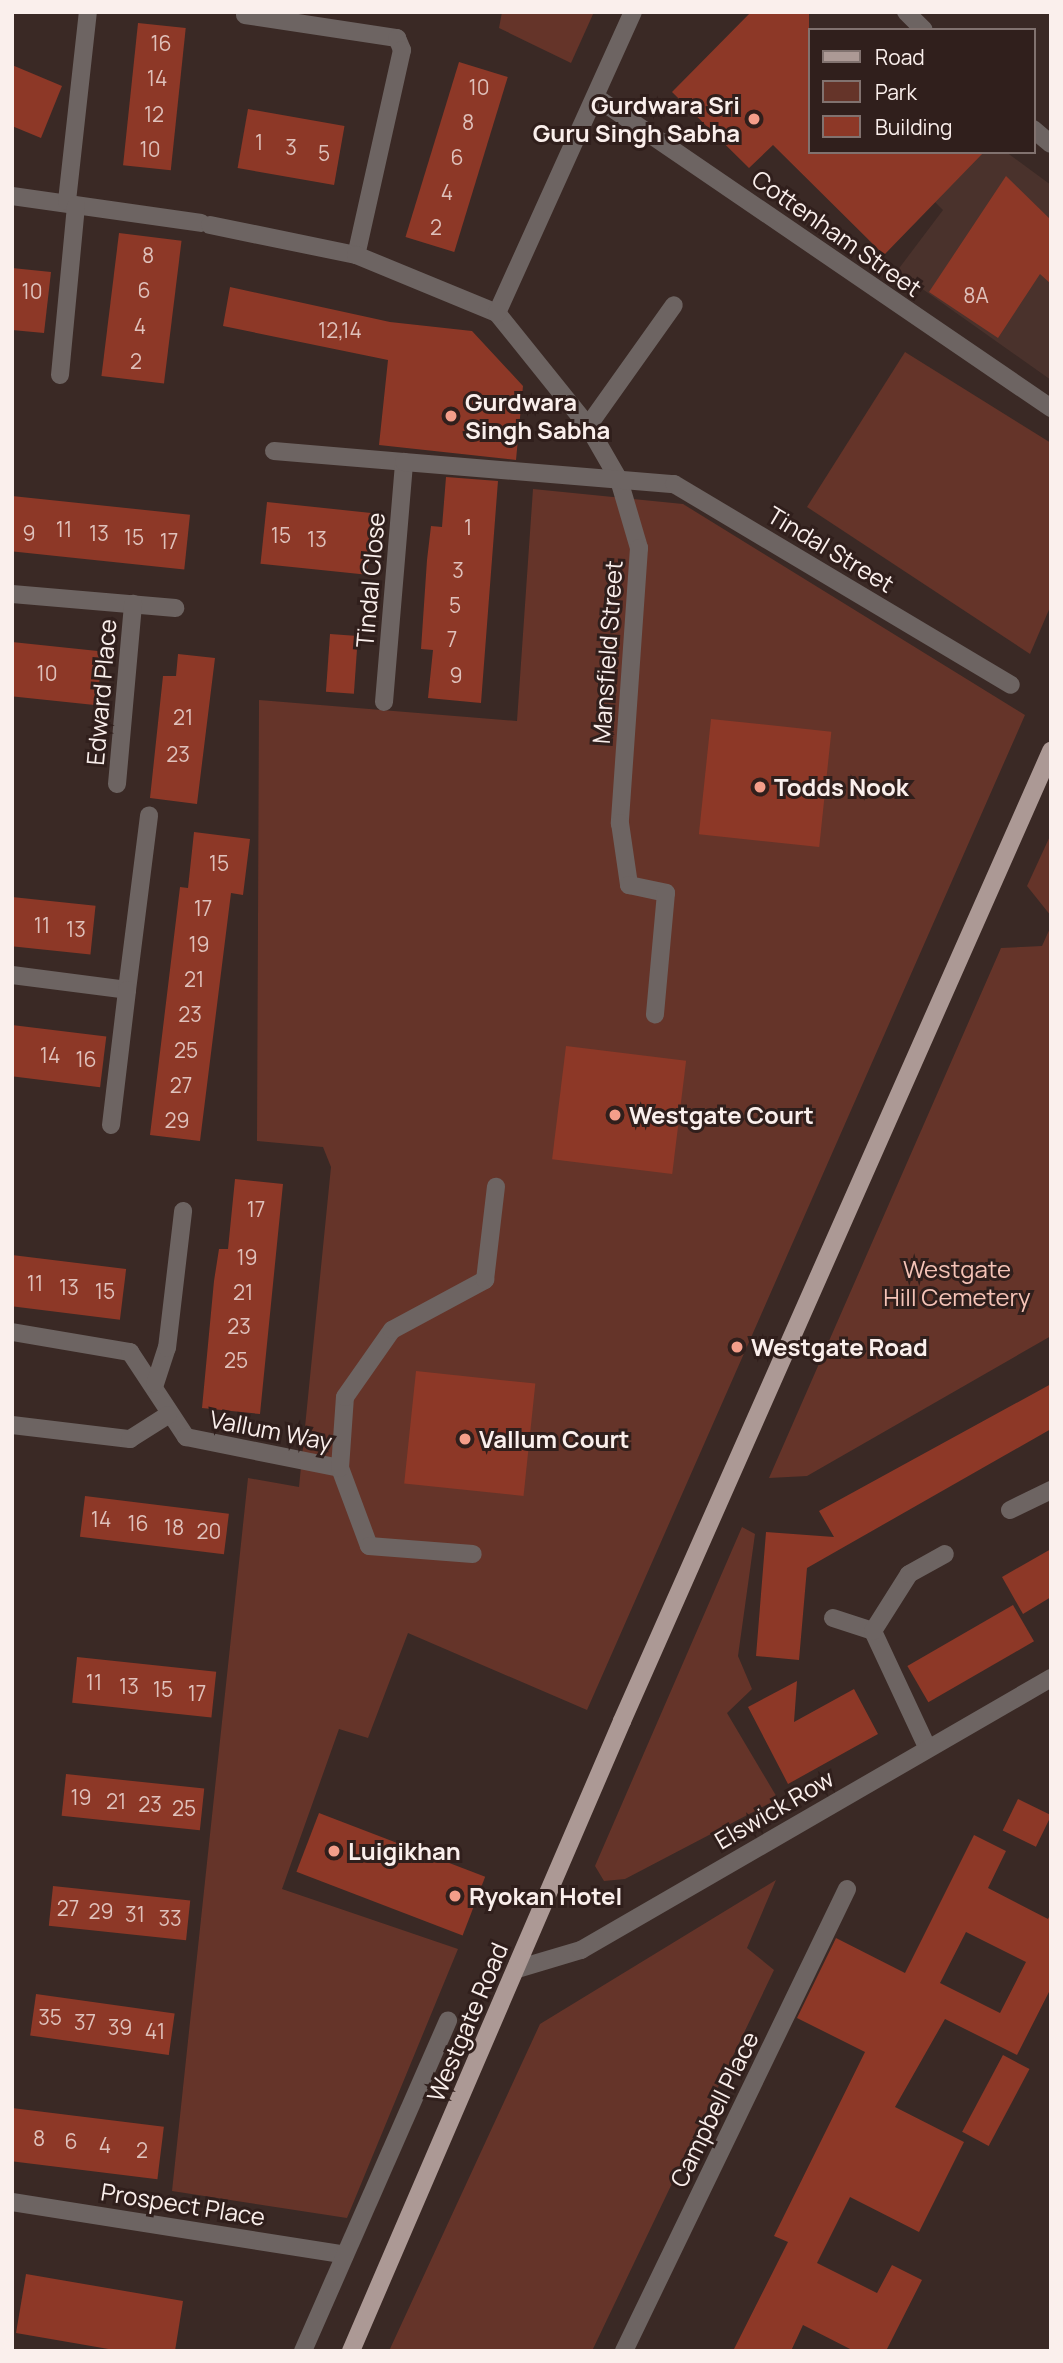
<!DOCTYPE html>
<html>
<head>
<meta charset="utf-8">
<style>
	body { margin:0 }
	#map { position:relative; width:1063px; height:2363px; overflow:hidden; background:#3a2925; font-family:Manrope,sans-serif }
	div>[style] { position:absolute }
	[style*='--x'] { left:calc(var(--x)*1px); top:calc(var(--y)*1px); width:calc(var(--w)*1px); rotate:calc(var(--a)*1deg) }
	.built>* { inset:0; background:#4a322c }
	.green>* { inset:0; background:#653429 }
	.building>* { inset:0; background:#8d3827; transform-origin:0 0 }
	.minor>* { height:18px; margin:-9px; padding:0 9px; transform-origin:9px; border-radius:9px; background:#6d6462 }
	.major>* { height:18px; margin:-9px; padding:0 9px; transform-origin:9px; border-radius:9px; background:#ac9995 }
	.dots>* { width:19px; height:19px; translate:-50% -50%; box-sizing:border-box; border:4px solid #301f1c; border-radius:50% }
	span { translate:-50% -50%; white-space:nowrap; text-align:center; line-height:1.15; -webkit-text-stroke:6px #301f1c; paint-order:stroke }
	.number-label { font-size:21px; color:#dfc1bb }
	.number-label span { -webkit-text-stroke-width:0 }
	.poi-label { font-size:24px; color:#faefec; font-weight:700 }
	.right { translate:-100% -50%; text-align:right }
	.left { translate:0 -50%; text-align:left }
	.street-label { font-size:24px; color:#faefec }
	.park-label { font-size:24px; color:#f5c3b7 }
	.frame { position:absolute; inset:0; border:14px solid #faefec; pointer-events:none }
	.legend { position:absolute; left:808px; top:28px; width:228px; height:126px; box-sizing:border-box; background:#301f1c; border:2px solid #81726f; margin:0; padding:9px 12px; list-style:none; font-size:21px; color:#faefec }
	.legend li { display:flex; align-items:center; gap:14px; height:35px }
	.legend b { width:35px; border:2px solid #81726f }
</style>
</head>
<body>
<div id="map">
	<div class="built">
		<i style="clip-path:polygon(898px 152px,1006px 152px,1051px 185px,1051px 380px,897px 271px,943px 210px,891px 158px)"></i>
	</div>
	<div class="green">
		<i style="clip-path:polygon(502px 12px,594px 12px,571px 63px,499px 28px)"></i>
		<i style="clip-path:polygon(905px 352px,1051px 443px,1051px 605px,1030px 654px,807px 507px)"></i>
		<i style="clip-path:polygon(533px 489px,683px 504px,1025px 715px,587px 1710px,408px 1633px,368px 1738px,339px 1729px,282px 1889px,458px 1949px,347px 2218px,172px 2191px,248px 1478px,299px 1487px,331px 1167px,323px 1147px,257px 1141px,259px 700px,517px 721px)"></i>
		<i style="clip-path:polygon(1051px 834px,1051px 916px,1027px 886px)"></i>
		<i style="clip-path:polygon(1051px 926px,1051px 1336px,807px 1476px,769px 1478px,1001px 948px,1042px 946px)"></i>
		<i style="clip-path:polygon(742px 1527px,755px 1534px,738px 1656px,752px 1689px,727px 1713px,778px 1799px,625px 1879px,604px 1881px,595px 1866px)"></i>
		<i style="clip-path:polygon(776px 1880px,747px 1948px,774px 1970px,592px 2351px,389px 2351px,540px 2024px)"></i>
	</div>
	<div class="building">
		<i style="clip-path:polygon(751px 12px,809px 12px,809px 152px,984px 152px,884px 255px,773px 145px,749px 168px,672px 92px)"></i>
		<i style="left:138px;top:23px;width:48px;height:143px;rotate:6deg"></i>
		<i style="left:459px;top:62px;width:51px;height:183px;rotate:17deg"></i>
		<i style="clip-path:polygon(12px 65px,62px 86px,41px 138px,12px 126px)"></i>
		<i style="left:248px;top:109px;width:98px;height:60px;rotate:10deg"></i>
		<i style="clip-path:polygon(1006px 176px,1051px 220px,1051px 284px,1040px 274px,998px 338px,929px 292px)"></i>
		<i style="left:119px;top:233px;width:63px;height:144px;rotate:7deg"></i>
		<i style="clip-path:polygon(12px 268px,51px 272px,44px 333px,12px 330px)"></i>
		<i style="clip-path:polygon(230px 287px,390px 322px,472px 331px,523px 386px,516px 460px,379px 445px,388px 360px,223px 326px)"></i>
		<i style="clip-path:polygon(446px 477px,498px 481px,481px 703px,428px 698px,433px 650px,421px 649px,427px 560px,431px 526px,442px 527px)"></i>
		<i style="left:12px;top:496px;width:179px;height:55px;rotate:6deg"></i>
		<i style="left:267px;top:502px;width:107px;height:62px;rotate:6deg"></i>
		<i style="left:330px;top:634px;width:28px;height:58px;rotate:4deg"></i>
		<i style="left:12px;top:642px;width:91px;height:54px;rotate:6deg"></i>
		<i style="clip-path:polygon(178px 654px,215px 658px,197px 804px,150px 798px,163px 676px,176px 676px)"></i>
		<i style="left:711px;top:719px;width:121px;height:116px;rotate:6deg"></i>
		<i style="clip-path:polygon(194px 832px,250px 839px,243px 895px,231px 893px,200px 1141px,150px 1135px,180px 887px,188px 888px)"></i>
		<i style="left:12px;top:897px;width:84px;height:49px;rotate:6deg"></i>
		<i style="left:12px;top:1025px;width:95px;height:51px;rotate:7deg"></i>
		<i style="left:566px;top:1046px;width:121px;height:114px;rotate:7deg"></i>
		<i style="clip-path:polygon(235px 1179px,283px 1184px,260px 1414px,202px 1408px,214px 1281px,219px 1249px,228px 1249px)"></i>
		<i style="left:12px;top:1255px;width:115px;height:51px;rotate:7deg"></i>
		<i style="left:416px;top:1371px;width:120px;height:113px;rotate:6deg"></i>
		<i style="clip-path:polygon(1051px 1384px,1051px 1429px,807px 1568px,799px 1660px,756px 1656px,766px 1532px,834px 1537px,819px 1511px)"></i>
		<i style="left:85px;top:1496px;width:145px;height:41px;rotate:7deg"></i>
		<i style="clip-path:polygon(1051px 1549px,1051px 1597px,1023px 1614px,1002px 1577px)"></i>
		<i style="left:1013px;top:1605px;width:42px;height:122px;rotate:60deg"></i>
		<i style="left:77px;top:1657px;width:140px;height:46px;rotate:6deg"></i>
		<i style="clip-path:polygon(797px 1681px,794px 1722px,854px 1689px,878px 1734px,788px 1784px,748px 1707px)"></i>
		<i style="left:66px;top:1774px;width:139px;height:42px;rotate:6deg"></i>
		<i style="left:1018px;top:1799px;width:37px;height:35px;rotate:26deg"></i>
		<i style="left:319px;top:1813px;width:178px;height:63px;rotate:21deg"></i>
		<i style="clip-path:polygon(evenodd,974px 1835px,1006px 1851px,988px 1888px,1048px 1919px,1051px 1913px,1051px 1988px,1017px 2055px,945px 2019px,895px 2107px,964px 2142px,919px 2232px,850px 2197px,817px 2263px,877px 2293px,892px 2265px,922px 2280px,886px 2351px,854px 2351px,803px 2325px,791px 2351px,733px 2351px,788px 2242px,774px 2236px,865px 2052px,797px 2018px,836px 1938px,905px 1973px,974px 1835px,966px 1932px,1026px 1962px,1000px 2013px,940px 1983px,966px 1932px)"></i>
		<i style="left:53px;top:1886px;width:138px;height:40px;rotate:6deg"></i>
		<i style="left:36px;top:1994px;width:140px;height:42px;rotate:8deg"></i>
		<i style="left:1003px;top:2055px;width:30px;height:87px;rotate:28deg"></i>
		<i style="left:12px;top:2108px;width:153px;height:53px;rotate:7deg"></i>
		<i style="clip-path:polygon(26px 2274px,183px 2301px,175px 2351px,120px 2351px,16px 2333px)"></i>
	</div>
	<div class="minor">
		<i style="--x:906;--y:12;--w:25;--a:45"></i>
		<i style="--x:245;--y:15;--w:154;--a:8.6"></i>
		<i style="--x:397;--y:38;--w:13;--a:67"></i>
		<i style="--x:402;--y:50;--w:210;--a:102.6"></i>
		<i style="--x:597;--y:98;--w:550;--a:34.33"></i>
		<i style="--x:1033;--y:129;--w:23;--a:40"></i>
		<i style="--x:12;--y:196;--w:191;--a:8.1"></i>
		<i style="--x:67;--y:201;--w:190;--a:-83.7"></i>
		<i style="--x:210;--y:225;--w:149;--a:11.6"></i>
		<i style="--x:356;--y:255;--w:152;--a:22.4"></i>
		<i style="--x:497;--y:313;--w:145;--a:51.2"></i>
		<i style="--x:588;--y:426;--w:62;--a:60.1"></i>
		<i style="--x:619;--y:480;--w:71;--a:73.6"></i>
		<i style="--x:639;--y:548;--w:276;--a:94"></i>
		<i style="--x:620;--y:823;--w:63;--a:81.7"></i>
		<i style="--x:629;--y:885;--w:38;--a:12"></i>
		<i style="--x:666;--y:893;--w:122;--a:95.2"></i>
		<i style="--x:497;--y:313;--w:330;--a:-65.7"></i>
		<i style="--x:60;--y:375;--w:170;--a:-84.6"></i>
		<i style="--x:588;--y:426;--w:148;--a:-54.6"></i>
		<i style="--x:274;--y:451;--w:130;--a:4.8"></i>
		<i style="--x:12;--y:594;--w:164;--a:4.9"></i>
		<i style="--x:384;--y:702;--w:241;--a:-85.2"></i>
		<i style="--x:404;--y:462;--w:271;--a:4.7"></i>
		<i style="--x:674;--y:484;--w:392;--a:30.8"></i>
		<i style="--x:117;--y:784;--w:181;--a:-84.9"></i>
		<i style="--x:12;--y:975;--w:116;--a:7.4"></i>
		<i style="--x:127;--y:990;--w:176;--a:-82.8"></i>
		<i style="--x:111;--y:1125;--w:136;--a:-83.2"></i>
		<i style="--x:12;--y:1332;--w:120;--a:9.6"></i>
		<i style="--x:130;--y:1352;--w:102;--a:56.6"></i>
		<i style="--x:186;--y:1437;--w:157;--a:11.4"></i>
		<i style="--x:340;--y:1468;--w:83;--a:69.6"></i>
		<i style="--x:369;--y:1546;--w:104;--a:4.4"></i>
		<i style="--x:155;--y:1384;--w:38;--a:-72"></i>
		<i style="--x:167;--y:1348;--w:138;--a:-83.3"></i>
		<i style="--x:12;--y:1425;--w:119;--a:6.8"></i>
		<i style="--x:130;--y:1439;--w:45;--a:-32.3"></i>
		<i style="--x:340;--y:1468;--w:71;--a:-86"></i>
		<i style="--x:345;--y:1397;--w:82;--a:-55"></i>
		<i style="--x:392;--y:1330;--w:106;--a:-28.3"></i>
		<i style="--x:485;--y:1280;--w:94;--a:-83.3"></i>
		<i style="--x:1010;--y:1510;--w:46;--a:-26"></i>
		<i style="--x:833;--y:1618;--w:42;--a:18"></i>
		<i style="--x:927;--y:1747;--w:128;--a:-115"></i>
		<i style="--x:873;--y:1631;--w:67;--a:-57.7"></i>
		<i style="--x:909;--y:1574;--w:41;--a:-29.1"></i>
		<i style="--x:517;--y:1969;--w:67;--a:-16.5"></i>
		<i style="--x:581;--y:1950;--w:543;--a:-30.06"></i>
		<i style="--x:12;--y:2202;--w:337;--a:9"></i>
		<i style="--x:303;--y:2351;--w:361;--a:-66.3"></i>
		<i style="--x:624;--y:2351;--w:513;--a:-64.23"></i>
	</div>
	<div class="major">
		<i style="--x:351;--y:2351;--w:686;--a:-66.72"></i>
		<i style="--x:622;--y:1721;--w:1061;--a:-66.14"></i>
	</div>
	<div class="dots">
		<i style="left:754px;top:119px;background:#f49e8a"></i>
		<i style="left:451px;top:416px;background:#f49e8a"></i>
		<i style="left:760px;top:787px;background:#f49e8a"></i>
		<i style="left:615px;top:1115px;background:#f49e8a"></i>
		<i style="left:737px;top:1347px;background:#f49e8a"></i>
		<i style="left:465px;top:1439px;background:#f49e8a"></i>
		<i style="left:334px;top:1851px;background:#f49e8a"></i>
		<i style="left:455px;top:1896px;background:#f49e8a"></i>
	</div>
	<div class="number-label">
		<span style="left:161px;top:43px">16</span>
		<span style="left:157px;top:78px">14</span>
		<span style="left:479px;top:87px">10</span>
		<span style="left:154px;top:114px">12</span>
		<span style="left:468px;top:122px">8</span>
		<span style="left:259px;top:142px">1</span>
		<span style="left:291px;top:147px">3</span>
		<span style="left:150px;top:149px">10</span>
		<span style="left:324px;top:153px">5</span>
		<span style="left:457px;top:157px">6</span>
		<span style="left:447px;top:192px">4</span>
		<span style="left:436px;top:227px">2</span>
		<span style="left:148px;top:255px">8</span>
		<span style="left:144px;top:290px">6</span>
		<span style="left:32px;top:291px">10</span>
		<span style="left:976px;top:295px">8A</span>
		<span style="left:140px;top:326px">4</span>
		<span style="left:340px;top:330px">12,14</span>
		<span style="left:136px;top:361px">2</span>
		<span style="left:468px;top:527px">1</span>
		<span style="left:64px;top:529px">11</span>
		<span style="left:29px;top:533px">9</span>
		<span style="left:99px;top:533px">13</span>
		<span style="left:281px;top:535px">15</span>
		<span style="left:134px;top:537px">15</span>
		<span style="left:317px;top:539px">13</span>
		<span style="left:169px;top:541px">17</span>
		<span style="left:458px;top:570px">3</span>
		<span style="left:455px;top:605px">5</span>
		<span style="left:452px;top:639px">7</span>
		<span style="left:47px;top:673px">10</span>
		<span style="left:456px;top:675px">9</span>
		<span style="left:183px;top:717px">21</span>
		<span style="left:178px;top:754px">23</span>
		<span style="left:219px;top:863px">15</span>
		<span style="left:203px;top:908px">17</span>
		<span style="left:42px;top:925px">11</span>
		<span style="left:76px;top:929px">13</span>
		<span style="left:199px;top:944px">19</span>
		<span style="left:194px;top:979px">21</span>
		<span style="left:190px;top:1014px">23</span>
		<span style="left:186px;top:1050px">25</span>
		<span style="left:50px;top:1055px">14</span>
		<span style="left:86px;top:1059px">16</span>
		<span style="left:181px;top:1085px">27</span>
		<span style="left:177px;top:1120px">29</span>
		<span style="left:256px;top:1209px">17</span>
		<span style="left:247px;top:1257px">19</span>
		<span style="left:35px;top:1283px">11</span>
		<span style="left:69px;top:1287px">13</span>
		<span style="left:105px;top:1291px">15</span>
		<span style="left:243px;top:1292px">21</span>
		<span style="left:239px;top:1326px">23</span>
		<span style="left:236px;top:1360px">25</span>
		<span style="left:101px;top:1519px">14</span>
		<span style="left:138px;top:1523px">16</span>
		<span style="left:174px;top:1527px">18</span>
		<span style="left:209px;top:1531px">20</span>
		<span style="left:94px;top:1682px">11</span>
		<span style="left:129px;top:1686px">13</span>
		<span style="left:163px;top:1689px">15</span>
		<span style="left:197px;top:1693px">17</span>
		<span style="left:81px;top:1797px">19</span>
		<span style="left:116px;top:1801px">21</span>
		<span style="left:150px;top:1804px">23</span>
		<span style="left:184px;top:1808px">25</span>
		<span style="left:68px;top:1908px">27</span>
		<span style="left:101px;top:1911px">29</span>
		<span style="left:135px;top:1914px">31</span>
		<span style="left:170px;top:1918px">33</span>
		<span style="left:50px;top:2017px">35</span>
		<span style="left:85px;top:2022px">37</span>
		<span style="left:120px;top:2027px">39</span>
		<span style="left:155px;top:2031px">41</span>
		<span style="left:39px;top:2138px">8</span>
		<span style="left:71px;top:2141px">6</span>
		<span style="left:105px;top:2145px">4</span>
		<span style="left:142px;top:2150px">2</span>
	</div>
	<div class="poi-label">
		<span class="right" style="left:740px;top:119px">Gurdwara Sri<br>Guru Singh Sabha</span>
		<span class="left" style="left:465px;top:416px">Gurdwara<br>Singh Sabha</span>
		<span class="left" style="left:774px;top:787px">Todds Nook</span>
		<span class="left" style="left:629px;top:1115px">Westgate Court</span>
		<span class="left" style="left:751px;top:1347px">Westgate Road</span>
		<span class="left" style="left:479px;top:1439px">Vallum Court</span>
		<span class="left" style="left:348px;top:1851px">Luigikhan</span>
		<span class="left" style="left:469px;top:1896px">Ryokan Hotel</span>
	</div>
	<div class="street-label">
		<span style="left:837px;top:233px;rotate:35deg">Cottenham Street</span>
		<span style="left:831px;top:549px;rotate:31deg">Tindal Street</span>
		<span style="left:370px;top:580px;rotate:-85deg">Tindal Close</span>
		<span style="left:607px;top:652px;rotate:-86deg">Mansfield Street</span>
		<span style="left:101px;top:692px;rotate:-85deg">Edward Place</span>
		<span style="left:271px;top:1430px;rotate:11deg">Vallum Way</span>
		<span style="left:774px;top:1809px;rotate:-30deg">Elswick Row</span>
		<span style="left:467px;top:2022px;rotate:-67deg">Westgate Road</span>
		<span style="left:714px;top:2109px;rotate:-64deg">Campbell Place</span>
		<span style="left:183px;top:2204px;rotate:9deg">Prospect Place</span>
	</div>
	<div class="park-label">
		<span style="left:957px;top:1283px">Westgate<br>Hill Cemetery</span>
	</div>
	<div class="frame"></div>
	<ul class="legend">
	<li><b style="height:9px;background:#ac9995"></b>Road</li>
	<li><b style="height:19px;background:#653429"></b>Park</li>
	<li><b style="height:19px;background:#8d3827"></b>Building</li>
	</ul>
</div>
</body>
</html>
